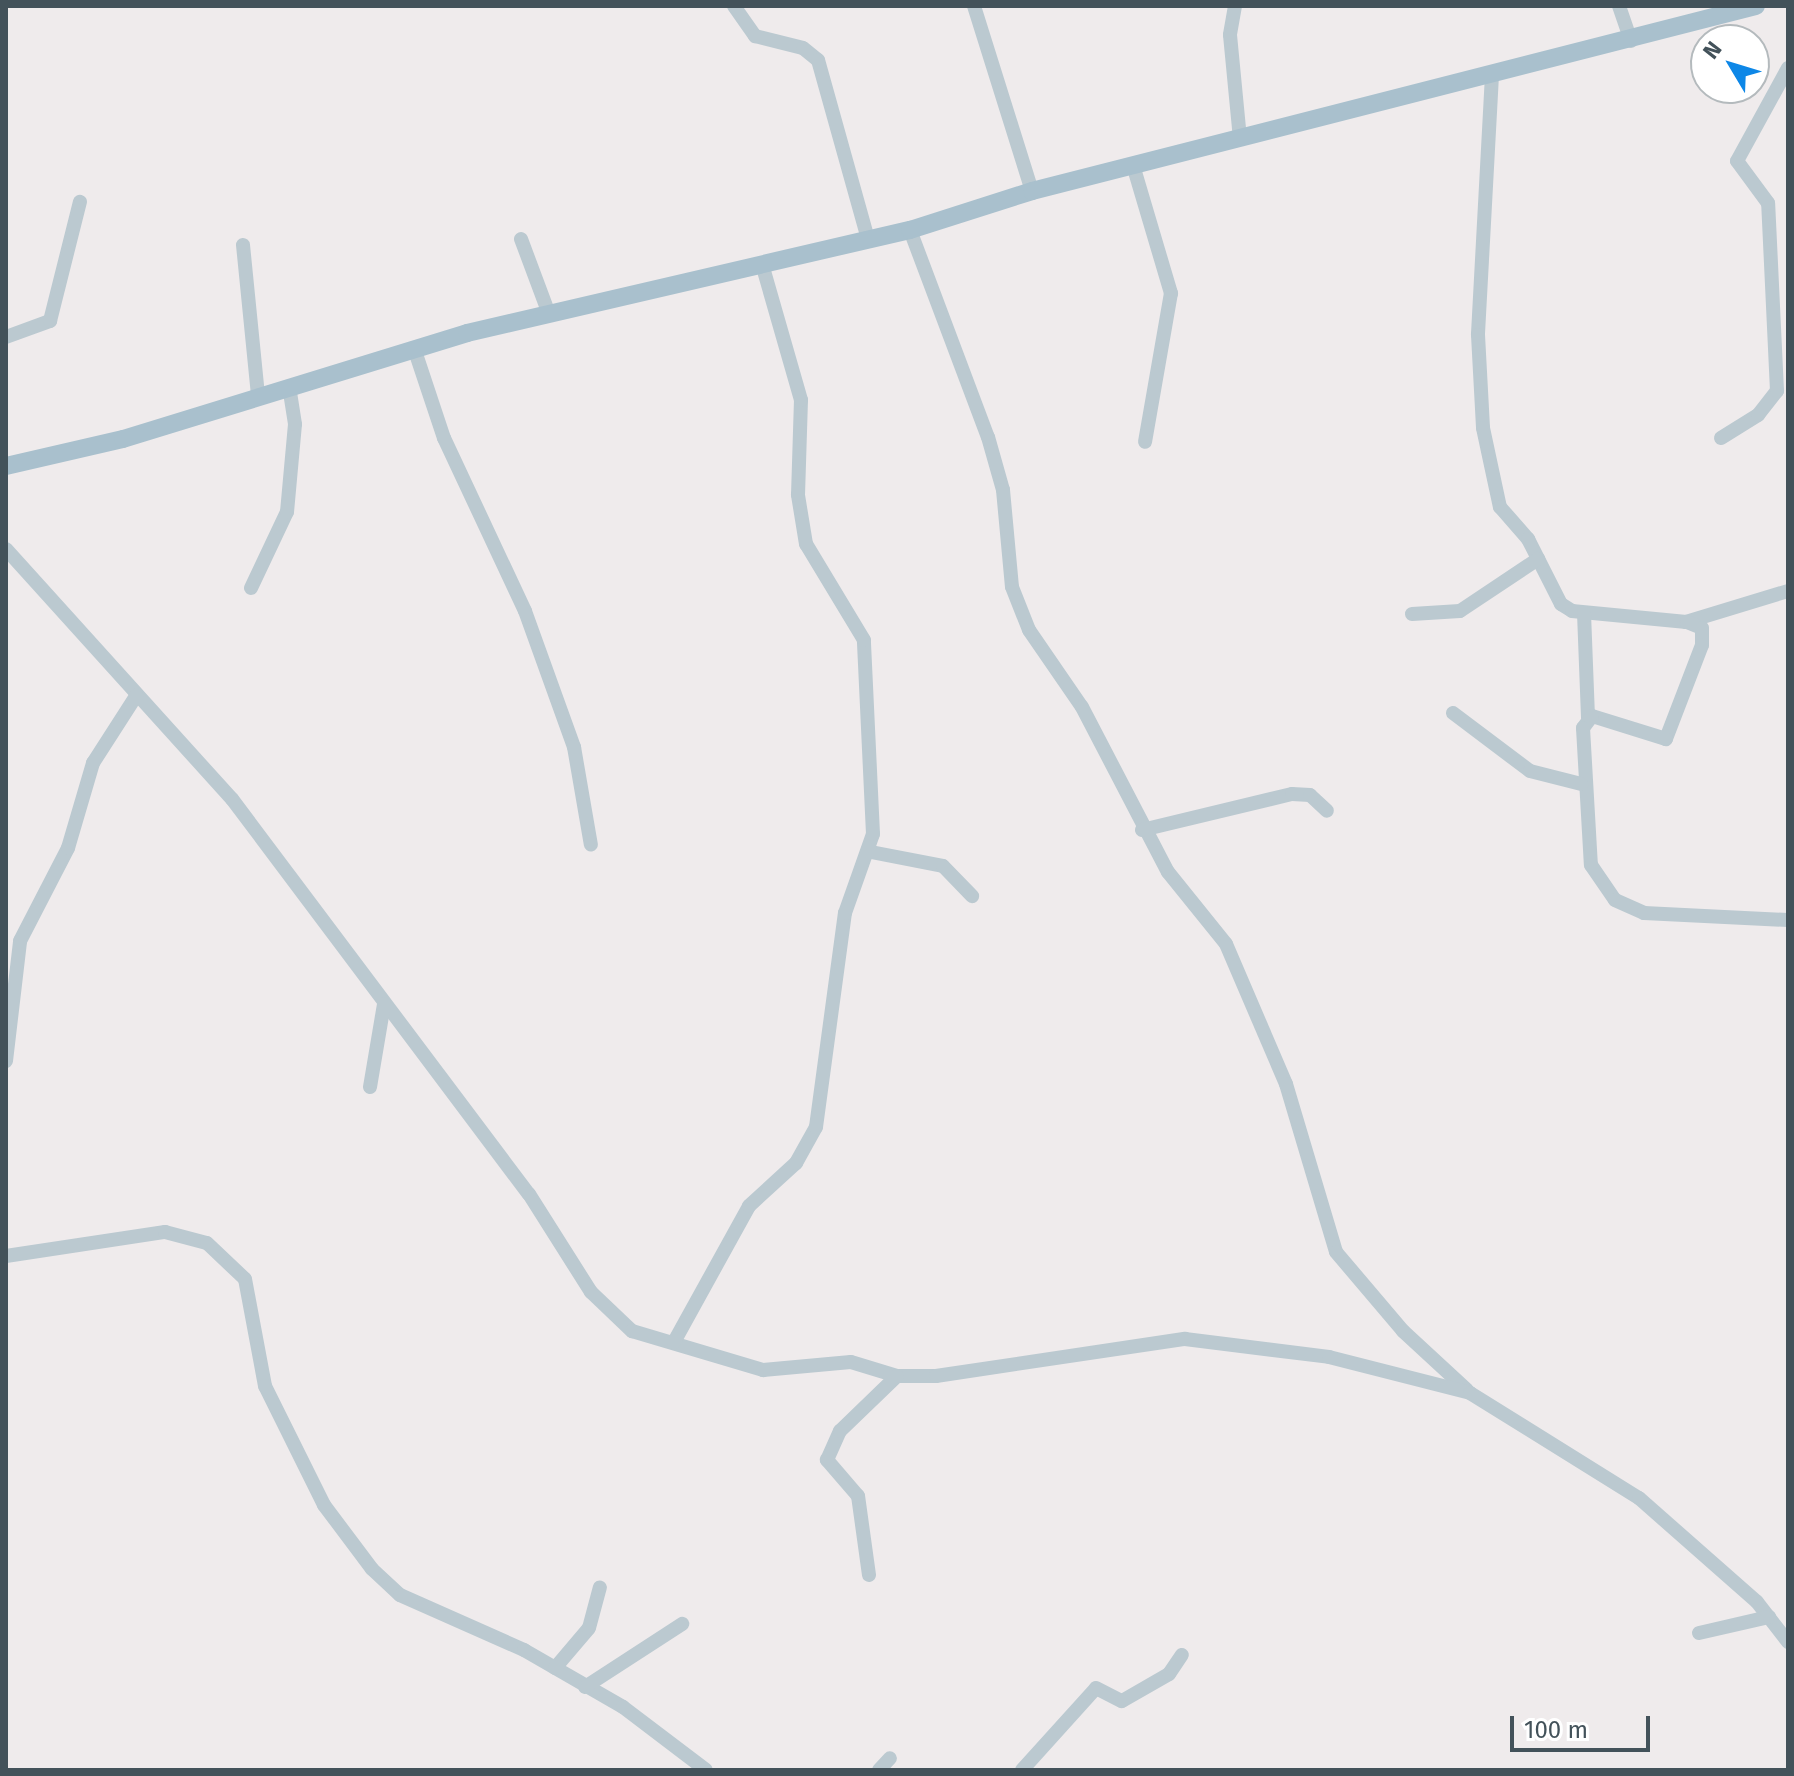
<!DOCTYPE html>
<html>
<head>
<meta charset="utf-8">
<style>
	body { margin:0 }
	#map { position:relative; width:1794px; height:1776px; overflow:hidden; background:#efebec; font-family:"Fira Sans",sans-serif }
	div>[style] { position:absolute }
	[style*='--x'] { left:calc(var(--x)*1px); top:calc(var(--y)*1px); width:calc(var(--w)*1px); rotate:calc(var(--a)*1deg) }
	.minor>* { height:14px; margin:-7px; padding:0 7px; transform-origin:7px; border-radius:7px; background:#bbc9d0 }
	.major>* { height:18px; margin:-9px; padding:0 9px; transform-origin:9px; border-radius:9px; background:#a9c0cd }
	span { translate:-50% -50%; white-space:nowrap; text-align:center; line-height:1.15; -webkit-text-stroke:7px #fff; paint-order:stroke }
	.frame { position:absolute; inset:0; border:8px solid #43525a; pointer-events:none }
	.north { position:absolute; left:1690px; top:24px; width:80px; height:80px; box-sizing:border-box; background:#fff; border:2px solid #b4babd; border-radius:50%; rotate:308deg; font-size:22px; font-weight:700; line-height:32px; text-align:center; color:#43525a }
	.north::after { content:''; display:block; margin:auto; width:28px; height:36px; background:#0d87e7; clip-path:polygon(50% 0,100% 100%,50% 72%,0 100%) }
	.scale { position:absolute; left:1510px; top:1716px; width:140px; height:36px; box-sizing:border-box; border:4px solid #43525a; border-top:0; padding-left:10px; font-size:24px; line-height:28px; white-space:nowrap; color:#43525a; -webkit-text-stroke:6px #fff; paint-order:stroke }
</style>
</head>
<body>
<div id="map">
	<div class="minor">
		<i style="--x:734;--y:6;--w:37;--a:55"></i>
		<i style="--x:755;--y:36;--w:49;--a:14"></i>
		<i style="--x:803;--y:48;--w:19;--a:39"></i>
		<i style="--x:818;--y:60;--w:186;--a:74.4"></i>
		<i style="--x:974;--y:6;--w:194;--a:72.6"></i>
		<i style="--x:1235;--y:6;--w:29;--a:100"></i>
		<i style="--x:1230;--y:35;--w:103;--a:84.5"></i>
		<i style="--x:1619;--y:6;--w:37;--a:71"></i>
		<i style="--x:1492;--y:75;--w:260;--a:93.1"></i>
		<i style="--x:1478;--y:335;--w:93;--a:86.9"></i>
		<i style="--x:1483;--y:428;--w:81;--a:77.9"></i>
		<i style="--x:1500;--y:507;--w:43;--a:48.8"></i>
		<i style="--x:1528;--y:539;--w:73;--a:63.1"></i>
		<i style="--x:1561;--y:604;--w:13;--a:32"></i>
		<i style="--x:1572;--y:611;--w:115;--a:5.5"></i>
		<i style="--x:1686;--y:622;--w:107;--a:-16.9"></i>
		<i style="--x:1133;--y:165;--w:134;--a:73.5"></i>
		<i style="--x:1171;--y:293;--w:151;--a:99.9"></i>
		<i style="--x:910;--y:230;--w:221;--a:69.4"></i>
		<i style="--x:988;--y:437;--w:55;--a:74.2"></i>
		<i style="--x:1003;--y:490;--w:97;--a:84.7"></i>
		<i style="--x:1012;--y:587;--w:46;--a:68.4"></i>
		<i style="--x:1029;--y:630;--w:93;--a:55.5"></i>
		<i style="--x:1082;--y:707;--w:186;--a:62.5"></i>
		<i style="--x:1168;--y:872;--w:92;--a:51.1"></i>
		<i style="--x:1226;--y:944;--w:152;--a:66.8"></i>
		<i style="--x:1286;--y:1084;--w:175;--a:73.4"></i>
		<i style="--x:1336;--y:1252;--w:104;--a:49.7"></i>
		<i style="--x:1403;--y:1331;--w:87;--a:42.7"></i>
		<i style="--x:521;--y:239;--w:80;--a:69.5"></i>
		<i style="--x:243;--y:245;--w:152;--a:84.3"></i>
		<i style="--x:6;--y:337;--w:47;--a:-20"></i>
		<i style="--x:50;--y:321;--w:123;--a:-75.9"></i>
		<i style="--x:414;--y:348;--w:95;--a:71.6"></i>
		<i style="--x:444;--y:438;--w:191;--a:64.9"></i>
		<i style="--x:525;--y:611;--w:145;--a:70.2"></i>
		<i style="--x:574;--y:747;--w:99;--a:80.2"></i>
		<i style="--x:1721;--y:438;--w:44;--a:-31.9"></i>
		<i style="--x:1758;--y:415;--w:31;--a:-52"></i>
		<i style="--x:1777;--y:391;--w:188;--a:-92.7"></i>
		<i style="--x:1768;--y:203;--w:52;--a:-126.4"></i>
		<i style="--x:1737;--y:161;--w:106;--a:-61.3"></i>
		<i style="--x:6;--y:549;--w:337;--a:47.9"></i>
		<i style="--x:232;--y:799;--w:494;--a:53.1"></i>
		<i style="--x:529;--y:1194;--w:116;--a:57.7"></i>
		<i style="--x:591;--y:1292;--w:57;--a:43.6"></i>
		<i style="--x:632;--y:1331;--w:137;--a:16.6"></i>
		<i style="--x:763;--y:1370;--w:88;--a:-5.2"></i>
		<i style="--x:851;--y:1362;--w:48;--a:16.9"></i>
		<i style="--x:897;--y:1376;--w:39;--a:0"></i>
		<i style="--x:936;--y:1376;--w:252;--a:-8.5"></i>
		<i style="--x:1185;--y:1339;--w:145;--a:7.1"></i>
		<i style="--x:1329;--y:1357;--w:146;--a:14.3"></i>
		<i style="--x:1470;--y:1393;--w:199;--a:31.9"></i>
		<i style="--x:1639;--y:1498;--w:157;--a:41.4"></i>
		<i style="--x:1757;--y:1602;--w:51;--a:52.2"></i>
		<i style="--x:251;--y:588;--w:84;--a:-64.7"></i>
		<i style="--x:287;--y:512;--w:88;--a:-84.8"></i>
		<i style="--x:295;--y:424;--w:38;--a:-99"></i>
		<i style="--x:1584;--y:613;--w:105;--a:87.8"></i>
		<i style="--x:1412;--y:614;--w:48;--a:-3.6"></i>
		<i style="--x:1460;--y:611;--w:94;--a:-33.7"></i>
		<i style="--x:1687;--y:622;--w:16;--a:22"></i>
		<i style="--x:1702;--y:628;--w:17;--a:90"></i>
		<i style="--x:1702;--y:645;--w:101;--a:111"></i>
		<i style="--x:1666;--y:739;--w:77;--a:-162.7"></i>
		<i style="--x:1592;--y:716;--w:15;--a:127"></i>
		<i style="--x:1583;--y:728;--w:137;--a:86.7"></i>
		<i style="--x:1591;--y:865;--w:42;--a:55.6"></i>
		<i style="--x:1615;--y:900;--w:32;--a:24"></i>
		<i style="--x:1644;--y:913;--w:144;--a:2.8"></i>
		<i style="--x:1453;--y:713;--w:96;--a:37"></i>
		<i style="--x:1530;--y:771;--w:53;--a:14.3"></i>
		<i style="--x:1142;--y:830;--w:154;--a:-13.5"></i>
		<i style="--x:1292;--y:794;--w:18;--a:3"></i>
		<i style="--x:1310;--y:795;--w:23;--a:43"></i>
		<i style="--x:871;--y:852;--w:73;--a:11"></i>
		<i style="--x:943;--y:866;--w:42;--a:46"></i>
		<i style="--x:6;--y:1061;--w:121;--a:-83.3"></i>
		<i style="--x:20;--y:941;--w:105;--a:-62.7"></i>
		<i style="--x:68;--y:848;--w:89;--a:-73.6"></i>
		<i style="--x:93;--y:763;--w:80;--a:-57.3"></i>
		<i style="--x:370;--y:1087;--w:84;--a:-80.4"></i>
		<i style="--x:6;--y:1256;--w:161;--a:-8.6"></i>
		<i style="--x:165;--y:1232;--w:43;--a:14.7"></i>
		<i style="--x:207;--y:1243;--w:52;--a:43.5"></i>
		<i style="--x:245;--y:1279;--w:109;--a:79.4"></i>
		<i style="--x:265;--y:1386;--w:133;--a:63.6"></i>
		<i style="--x:324;--y:1505;--w:80;--a:53.1"></i>
		<i style="--x:372;--y:1569;--w:38;--a:43"></i>
		<i style="--x:400;--y:1595;--w:136;--a:23.9"></i>
		<i style="--x:524;--y:1650;--w:114;--a:29.9"></i>
		<i style="--x:623;--y:1707;--w:104;--a:37.2"></i>
		<i style="--x:674;--y:1342;--w:155;--a:-61.1"></i>
		<i style="--x:749;--y:1206;--w:64;--a:-42.5"></i>
		<i style="--x:796;--y:1163;--w:41;--a:-60.9"></i>
		<i style="--x:816;--y:1127;--w:216;--a:-82.3"></i>
		<i style="--x:845;--y:913;--w:84;--a:-70.5"></i>
		<i style="--x:873;--y:834;--w:194;--a:-92.7"></i>
		<i style="--x:864;--y:640;--w:112;--a:-121.1"></i>
		<i style="--x:806;--y:544;--w:50;--a:-99.3"></i>
		<i style="--x:798;--y:495;--w:95;--a:-88.2"></i>
		<i style="--x:801;--y:400;--w:141;--a:-106"></i>
		<i style="--x:869;--y:1575;--w:80;--a:-97.9"></i>
		<i style="--x:858;--y:1496;--w:48;--a:-130.7"></i>
		<i style="--x:827;--y:1460;--w:32;--a:-66"></i>
		<i style="--x:840;--y:1431;--w:79;--a:-44"></i>
		<i style="--x:1699;--y:1633;--w:72;--a:-12.9"></i>
		<i style="--x:555;--y:1668;--w:52;--a:-49.6"></i>
		<i style="--x:589;--y:1628;--w:42;--a:-75"></i>
		<i style="--x:585;--y:1687;--w:116;--a:-33"></i>
		<i style="--x:879;--y:1770;--w:16;--a:-47"></i>
		<i style="--x:1022;--y:1770;--w:110;--a:-47.9"></i>
		<i style="--x:1096;--y:1688;--w:29;--a:27"></i>
		<i style="--x:1122;--y:1701;--w:54;--a:-29.9"></i>
		<i style="--x:1169;--y:1674;--w:23;--a:-56"></i>
	</div>
	<div class="major">
		<i style="--x:6;--y:466;--w:120;--a:-13"></i>
		<i style="--x:123;--y:439;--w:360;--a:-17.1"></i>
		<i style="--x:467;--y:333;--w:455;--a:-13.1"></i>
		<i style="--x:910;--y:230;--w:128;--a:-17.7"></i>
		<i style="--x:1032;--y:191;--w:747;--a:-14.33"></i>
	</div>
	<div class="frame"></div>
	<div class="north">N</div>
	<div class="scale">100 m</div>
</div>
</body>
</html>
